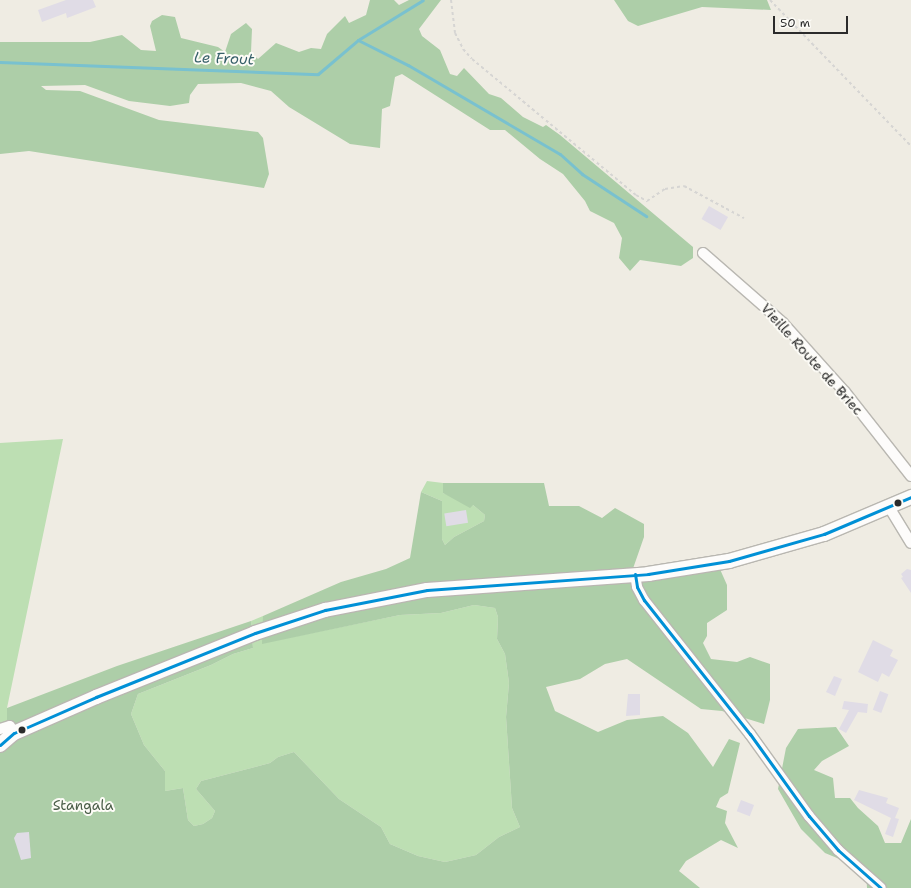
<!DOCTYPE html>
<html>
<head>
<meta charset="utf-8">
<style>
	body { margin:0 }
	#map { position:relative; width:911px; height:888px; overflow:hidden; background:#efece3; font-family:"Shantell Sans",sans-serif }
	div>[style] { position:absolute }
	[style*='--x'] { left:calc(var(--x)*1px); top:calc(var(--y)*1px); width:calc(var(--w)*1px); rotate:calc(var(--a)*1deg) }
	.green>* { inset:0; background:#bddfb3 }
	.forest>* { inset:0; background:#adcea8 }
	.stream>* { height:3px; margin:-1.5px; padding:0 1.5px; transform-origin:1.5px; border-radius:1.5px; background:#79c1cf }
	.building>* { inset:0; background:#e0dce6; transform-origin:0 0 }
	.path>* { height:2px; margin-top:-1px; transform-origin:0; background:repeating-linear-gradient(90deg,#d6d5d3 0 3px,transparent 0 6px) }
	.roads { filter:drop-shadow(1px 0 #b9b7b1) drop-shadow(-1px 0 #b9b7b1) drop-shadow(0 1px #b9b7b1) drop-shadow(0 -1px #b9b7b1) }
	.street>* { height:10px; margin:-5px; padding:0 5px; transform-origin:5px; border-radius:5px; background:#fdfcfb }
	.secondary>* { height:14px; margin:-7px; padding:0 7px; transform-origin:7px; border-radius:7px; background:#fdfcfb }
	.bus-1>* { height:3px; margin:-1.5px; padding:0 1.5px; transform-origin:1.5px; border-radius:1.5px; background:#0090d6 }
	.dots>* { width:11px; height:11px; translate:-50% -50%; box-sizing:border-box; border:2px solid #fdfcf7; border-radius:50% }
	span { translate:-50% -50%; white-space:nowrap; text-align:center; line-height:1.15; -webkit-text-stroke:4px #fdfcf7; paint-order:stroke }
	.street-label { font-size:14px; color:#2b2b2b }
	.park-label { font-size:14px; color:#4a5e48 }
	.water-label { font-size:15px; color:#365f69; font-style:italic }
	.scale { position:absolute; left:773px; top:16px; width:75px; height:18px; box-sizing:border-box; border:2px solid #2b2b2b; border-top:0; padding-left:5px; font-size:12px; line-height:14px; white-space:nowrap; color:#2b2b2b; -webkit-text-stroke:3px #fdfcf7; paint-order:stroke }
</style>
</head>
<body>
<div id="map">
	<div class="green">
		<i style="clip-path:polygon(63px 439px,7px 708px,7px 732px,0 739px,0 443px)"></i>
		<i style="clip-path:polygon(427px 481px,443px 483px,443px 493px,473px 505px,485px 515px,484px 521px,454px 537px,445px 545px,442px 539px,442px 501px,421px 492px)"></i>
		<i style="clip-path:polygon(474px 605px,495px 608px,498px 617px,497px 639px,505px 654px,509px 683px,506px 717px,512px 808px,520px 827px,499px 837px,476px 855px,445px 862px,418px 856px,390px 844px,381px 827px,339px 799px,294px 752px,278px 757px,270px 763px,201px 781px,196px 789px,215px 811px,212px 818px,203px 824px,194px 826px,188px 820px,183px 788px,165px 791px,165px 771px,144px 745px,131px 714px,138px 694px,211px 665px,233px 654px,253px 648px,251px 621px,263px 616px,263px 643px,400px 615px,441px 613px)"></i>
	</div>
	<div class="forest">
		<i style="clip-path:polygon(370px 0,394px 0,399px 5px,409px 0,441px 0,419px 29px,422px 36px,440px 50px,450px 74px,457px 76px,464px 68px,489px 94px,501px 98px,523px 117px,543px 127px,546px 125px,560px 135px,693px 247px,693px 258px,681px 266px,640px 260px,630px 271px,619px 258px,622px 238px,614px 223px,590px 211px,585px 201px,563px 174px,540px 159px,505px 130px,490px 130px,402px 74px,395px 77px,390px 106px,382px 109px,380px 148px,350px 144px,289px 107px,271px 91px,241px 83px,198px 84px,190px 95px,189px 103px,170px 106px,129px 101px,85px 85px,41px 86px,46px 90px,80px 91px,159px 120px,258px 132px,263px 138px,269px 174px,264px 188px,29px 151px,0 154px,0 42px,90px 42px,122px 35px,141px 50px,156px 51px,150px 26px,152px 21px,162px 15px,175px 17px,181px 38px,218px 47px,225px 52px,231px 34px,246px 23px,252px 29px,251px 52px,258px 59px,276px 43px,299px 52px,311px 48px,321px 49px,327px 34px,345px 16px,349px 23px,366px 15px)"></i>
		<i style="clip-path:polygon(614px 0,767px 0,771px 10px,702px 7px,638px 26px,628px 21px)"></i>
		<i style="clip-path:polygon(443px 483px,544px 483px,549px 506px,579px 506px,602px 518px,615px 508px,644px 524px,644px 537px,629px 580px,719px 567px,727px 585px,727px 610px,707px 623px,707px 636px,703px 643px,711px 659px,737px 662px,750px 657px,770px 664px,770px 700px,764px 724px,722px 711px,701px 709px,627px 659px,605px 664px,580px 679px,546px 687px,555px 711px,598px 732px,627px 720px,663px 716px,688px 733px,713px 767px,729px 739px,740px 743px,728px 793px,720px 798px,716px 807px,727px 811px,725px 823px,738px 848px,721px 840px,686px 861px,679px 871px,700px 888px,0 888px,0 739px,7px 732px,7px 708px,117px 666px,251px 621px,253px 648px,233px 654px,211px 665px,138px 694px,131px 714px,144px 745px,165px 771px,165px 791px,183px 788px,188px 820px,194px 826px,203px 824px,212px 818px,215px 811px,196px 789px,201px 781px,270px 763px,278px 757px,294px 752px,339px 799px,381px 827px,390px 844px,418px 856px,445px 862px,476px 855px,499px 837px,520px 827px,512px 808px,506px 717px,509px 683px,505px 654px,497px 639px,498px 617px,495px 608px,474px 605px,441px 613px,400px 615px,262px 644px,263px 616px,341px 582px,386px 569px,410px 558px,421px 492px,442px 501px,442px 539px,445px 545px,454px 537px,484px 521px,485px 515px,473px 505px,470px 508px,443px 493px)"></i>
		<i style="clip-path:polygon(836px 727px,849px 746px,822px 761px,814px 770px,833px 778px,835px 798px,850px 798px,858px 808px,878px 826px,885px 843px,901px 843px,911px 819px,911px 888px,867px 888px,866px 870px,825px 853px,801px 829px,778px 789px,786px 748px,798px 729px)"></i>
	</div>
	<div class="stream">
		<i style="--x:358;--y:40;--w:56;--a:26.6"></i>
		<i style="--x:408;--y:65;--w:176;--a:30.4"></i>
		<i style="--x:560;--y:154;--w:30;--a:42"></i>
		<i style="--x:582;--y:174;--w:77;--a:33.3"></i>
		<i style="--x:0;--y:62;--w:318;--a:2.2"></i>
		<i style="--x:318;--y:74;--w:52;--a:-40.4"></i>
		<i style="--x:358;--y:40;--w:76;--a:-31.6"></i>
	</div>
	<div class="building">
		<i style="clip-path:polygon(66px 0,93px 0,96px 7px,67px 18px,66px 13px,42px 22px,38px 10px)"></i>
		<i style="left:709px;top:206px;width:22px;height:15px;rotate:30deg"></i>
		<i style="left:466px;top:510px;width:13px;height:22px;rotate:81deg"></i>
		<i style="clip-path:polygon(907px 569px,911px 570px,911px 593px,901px 578px,903px 577px,901px 574px)"></i>
		<i style="clip-path:polygon(873px 640px,893px 650px,890px 656px,898px 660px,889px 677px,882px 673px,878px 682px,858px 672px)"></i>
		<i style="clip-path:polygon(834px 676px,842px 679px,835px 696px,826px 692px)"></i>
		<i style="left:880px;top:691px;width:9px;height:20px;rotate:21deg"></i>
		<i style="clip-path:polygon(628px 694px,640px 694px,640px 715px,626px 716px)"></i>
		<i style="clip-path:polygon(844px 701px,868px 704px,867px 713px,858px 712px,846px 733px,839px 729px,849px 710px,842px 709px)"></i>
		<i style="clip-path:polygon(859px 790px,888px 798px,886px 803px,899px 808px,895px 818px,899px 819px,893px 837px,885px 834px,891px 818px,854px 800px)"></i>
		<i style="left:741px;top:800px;width:14px;height:12px;rotate:21deg"></i>
		<i style="clip-path:polygon(29px 832px,31px 858px,21px 860px,14px 838px,17px 833px)"></i>
	</div>
	<div class="path">
		<i style="--x:451;--y:0;--w:33;--a:83"></i>
		<i style="--x:455;--y:33;--w:18;--a:63"></i>
		<i style="--x:463;--y:49;--w:13;--a:48"></i>
		<i style="--x:472;--y:59;--w:213;--a:39.7"></i>
		<i style="--x:636;--y:195;--w:13;--a:29"></i>
		<i style="--x:647;--y:201;--w:22;--a:-34"></i>
		<i style="--x:665;--y:189;--w:19;--a:-9"></i>
		<i style="--x:684;--y:186;--w:68;--a:28.1"></i>
		<i style="--x:770;--y:0;--w:203;--a:46"></i>
	</div>
	<div class="roads">
		<div class="street">
			<i style="--x:703;--y:253;--w:106;--a:41.2"></i>
			<i style="--x:783;--y:323;--w:93;--a:48.1"></i>
			<i style="--x:845;--y:392;--w:107;--a:51.8"></i>
			<i style="--x:889;--y:507;--w:42;--a:58.6"></i>
			<i style="--x:635;--y:574;--w:13;--a:81"></i>
			<i style="--x:637;--y:587;--w:15;--a:62"></i>
			<i style="--x:644;--y:600;--w:171;--a:51.7"></i>
			<i style="--x:750;--y:734;--w:101;--a:54.3"></i>
			<i style="--x:809;--y:816;--w:45;--a:49.5"></i>
			<i style="--x:838;--y:850;--w:57;--a:41.5"></i>
			<i style="--x:0;--y:729;--w:10;--a:-17"></i>
			<i style="--x:10;--y:726;--w:8;--a:60"></i>
		</div>
		<div class="secondary">
			<i style="--x:0;--y:745;--w:18;--a:-41"></i>
			<i style="--x:14;--y:733;--w:90;--a:-23.7"></i>
			<i style="--x:96;--y:697;--w:171;--a:-21.9"></i>
			<i style="--x:255;--y:633;--w:74;--a:-18.2"></i>
			<i style="--x:325;--y:610;--w:104;--a:-11.1"></i>
			<i style="--x:427;--y:590;--w:222;--a:-4.1"></i>
			<i style="--x:648;--y:574;--w:82;--a:-9.1"></i>
			<i style="--x:729;--y:561;--w:99;--a:-15.9"></i>
			<i style="--x:824;--y:534;--w:95;--a:-23"></i>
		</div>
	</div>
	<div class="bus-1">
		<i style="--x:635;--y:574;--w:13;--a:81"></i>
		<i style="--x:637;--y:587;--w:15;--a:62"></i>
		<i style="--x:644;--y:600;--w:171;--a:51.7"></i>
		<i style="--x:750;--y:734;--w:101;--a:54.3"></i>
		<i style="--x:809;--y:816;--w:45;--a:49.5"></i>
		<i style="--x:838;--y:850;--w:57;--a:41.5"></i>
		<i style="--x:0;--y:745;--w:18;--a:-41"></i>
		<i style="--x:14;--y:733;--w:90;--a:-23.7"></i>
		<i style="--x:96;--y:697;--w:171;--a:-21.9"></i>
		<i style="--x:255;--y:633;--w:74;--a:-18.2"></i>
		<i style="--x:325;--y:610;--w:104;--a:-11.1"></i>
		<i style="--x:427;--y:590;--w:222;--a:-4.1"></i>
		<i style="--x:648;--y:574;--w:82;--a:-9.1"></i>
		<i style="--x:729;--y:561;--w:99;--a:-15.9"></i>
		<i style="--x:824;--y:534;--w:95;--a:-23"></i>
	</div>
	<div class="dots">
		<i style="left:898px;top:503px;background:#2b2b2b"></i>
		<i style="left:22px;top:730px;background:#2b2b2b"></i>
	</div>
	<div class="street-label">
		<span style="left:812px;top:359px;rotate:48deg">Vieille Route de Briec</span>
	</div>
	<div class="park-label">
		<span style="left:83px;top:805px">Stangala</span>
	</div>
	<div class="water-label">
		<span style="left:224px;top:59px;rotate:2deg">Le Frout</span>
	</div>
	<div class="scale">50 m</div>
</div>
</body>
</html>
